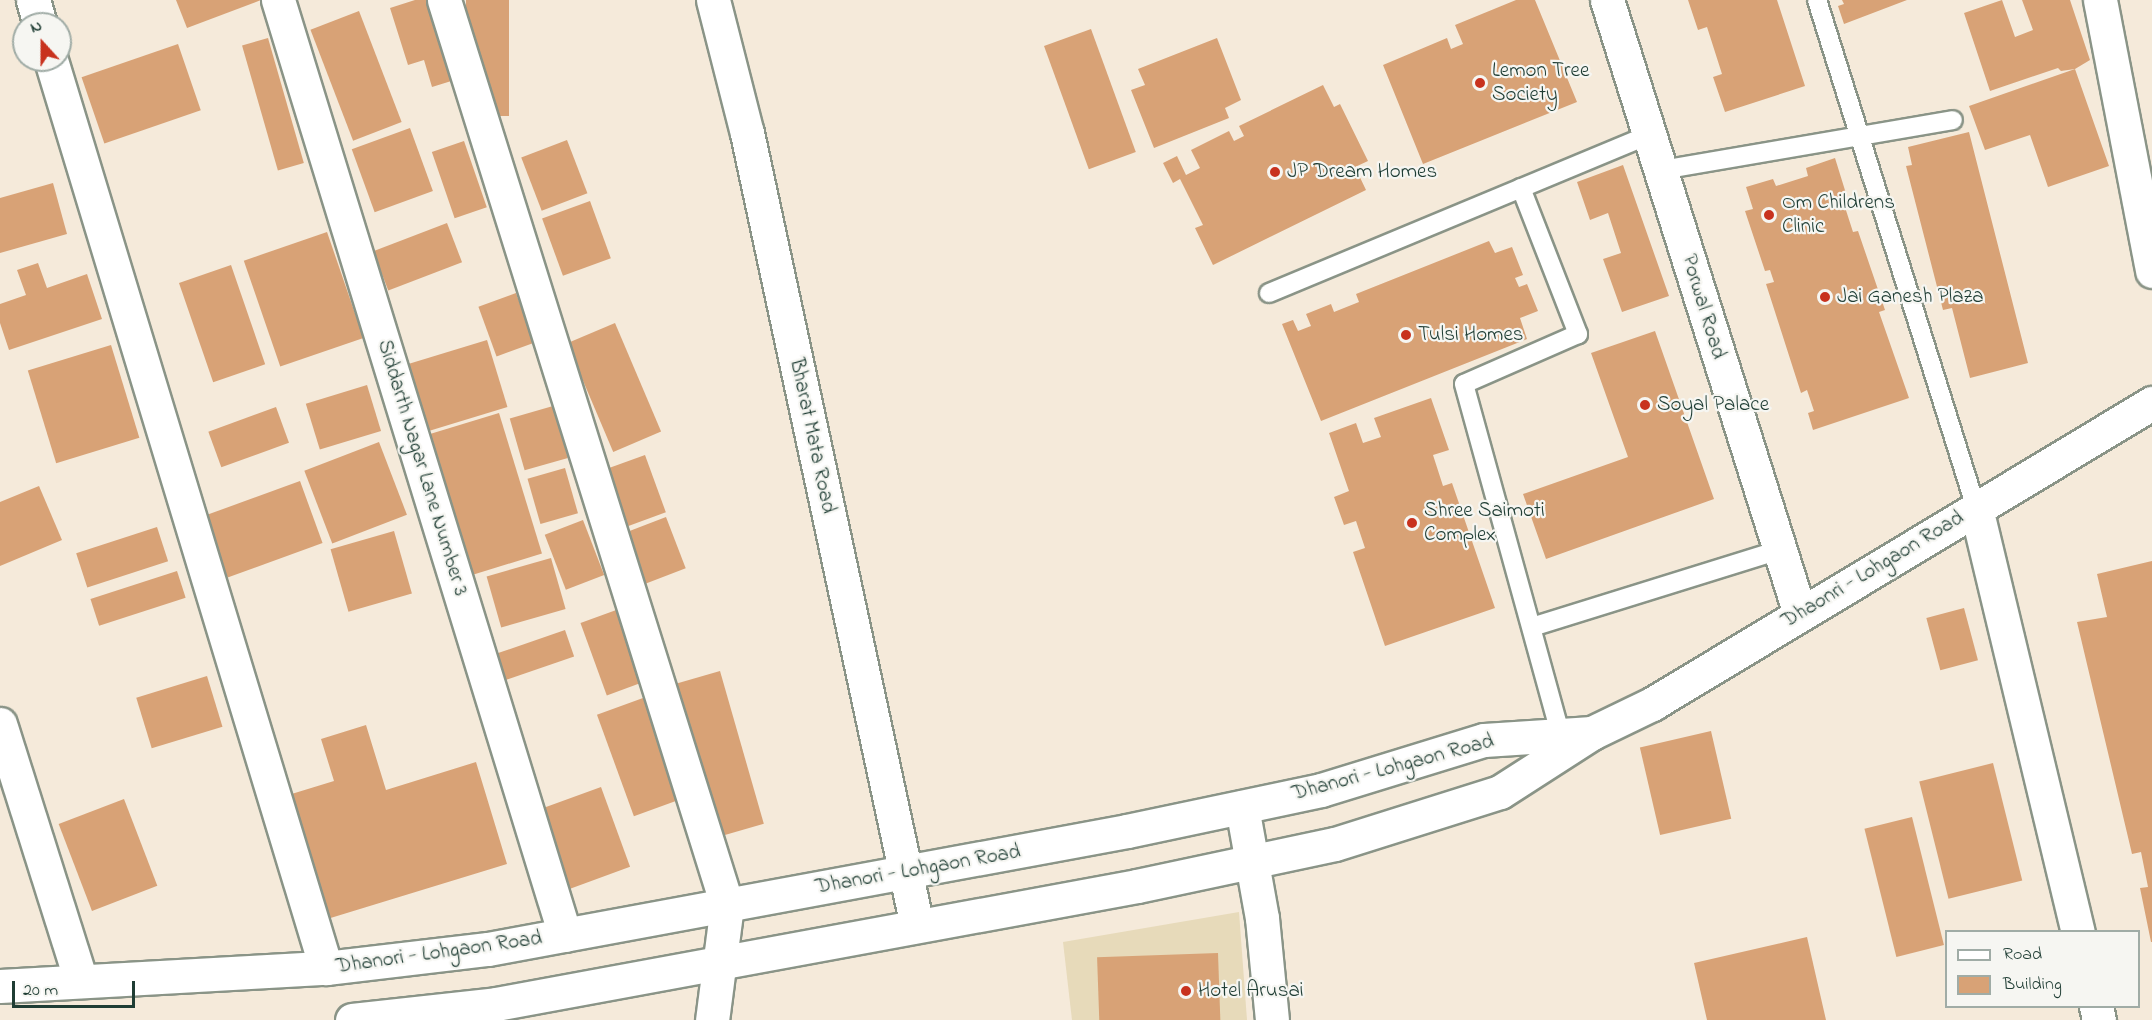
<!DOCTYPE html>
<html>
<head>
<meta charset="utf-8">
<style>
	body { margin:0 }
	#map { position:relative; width:2152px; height:1020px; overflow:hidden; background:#f5eada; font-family:"Indie Flower",sans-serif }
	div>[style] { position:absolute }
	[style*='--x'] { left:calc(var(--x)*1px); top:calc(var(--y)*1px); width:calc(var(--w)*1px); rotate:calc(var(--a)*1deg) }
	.built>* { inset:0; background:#e7daba }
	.building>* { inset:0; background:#d8a276; transform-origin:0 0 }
	.roads { filter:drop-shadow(2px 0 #8a9487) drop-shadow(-2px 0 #8a9487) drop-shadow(0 2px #8a9487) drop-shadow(0 -2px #8a9487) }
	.lane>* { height:18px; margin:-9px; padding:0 9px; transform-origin:9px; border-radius:9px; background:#fff }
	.street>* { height:33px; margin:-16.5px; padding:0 16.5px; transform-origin:16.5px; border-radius:16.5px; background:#fff }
	.secondary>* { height:33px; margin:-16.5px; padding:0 16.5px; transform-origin:16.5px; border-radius:16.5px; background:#fff }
	.dots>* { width:16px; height:16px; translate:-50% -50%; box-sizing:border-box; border:3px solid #f6f6f2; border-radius:50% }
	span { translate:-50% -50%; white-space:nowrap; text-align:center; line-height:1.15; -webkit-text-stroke:4.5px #f6f6f2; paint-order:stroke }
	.poi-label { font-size:21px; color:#1f3d34 }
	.left { translate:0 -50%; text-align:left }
	.street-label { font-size:21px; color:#1f3d34 }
	.legend { position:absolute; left:1945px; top:930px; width:195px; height:78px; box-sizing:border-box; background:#f6f6f2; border:2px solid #a0aca6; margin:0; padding:8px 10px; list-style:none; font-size:18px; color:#1f3d34 }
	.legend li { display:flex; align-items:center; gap:12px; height:30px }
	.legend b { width:30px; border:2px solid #a0aca6 }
	.north { position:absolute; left:12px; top:12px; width:60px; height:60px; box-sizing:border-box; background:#f6f6f2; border:2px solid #a0aca6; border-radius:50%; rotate:339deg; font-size:16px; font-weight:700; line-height:24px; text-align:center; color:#1f3d34 }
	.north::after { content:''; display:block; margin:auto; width:21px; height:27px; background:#c8321e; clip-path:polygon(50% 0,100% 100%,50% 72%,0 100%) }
	.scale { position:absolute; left:12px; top:981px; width:123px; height:27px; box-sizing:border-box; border:3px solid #1f3d34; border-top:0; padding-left:8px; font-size:18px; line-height:21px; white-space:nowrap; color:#1f3d34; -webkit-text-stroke:4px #f6f6f2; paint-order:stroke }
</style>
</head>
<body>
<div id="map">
	<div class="built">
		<i style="clip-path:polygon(1239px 912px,1247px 1020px,1072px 1020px,1063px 942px)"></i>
	</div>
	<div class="building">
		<i style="clip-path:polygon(176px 0,261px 0,187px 28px)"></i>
		<i style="clip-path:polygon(415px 0,437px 0,461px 78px,432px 87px,424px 60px,408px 65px,390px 8px)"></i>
		<i style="left:466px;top:0;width:43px;height:116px"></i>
		<i style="clip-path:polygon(1516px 0,1535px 0,1577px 102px,1423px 164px,1383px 65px,1447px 38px,1451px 49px,1463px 44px,1455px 25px)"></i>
		<i style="clip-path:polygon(1688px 0,1777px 0,1805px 86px,1725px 112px,1713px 77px,1722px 74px,1707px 27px,1698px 30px)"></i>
		<i style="clip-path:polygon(1842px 0,1907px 0,1844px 24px,1838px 6px,1844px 4px)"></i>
		<i style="clip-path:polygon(2002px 0,2015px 37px,2033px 30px,2022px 0,2070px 0,2090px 60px,2075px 69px,2061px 71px,2058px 68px,1990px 91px,1964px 13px)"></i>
		<i style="left:359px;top:11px;width:119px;height:52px;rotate:69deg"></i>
		<i style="left:1091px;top:29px;width:131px;height:50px;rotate:70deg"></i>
		<i style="left:268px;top:38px;width:130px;height:27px;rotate:74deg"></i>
		<i style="clip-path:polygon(1217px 38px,1241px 100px,1225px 108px,1229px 118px,1154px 148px,1131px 90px,1145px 85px,1138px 69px)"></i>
		<i style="left:178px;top:44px;width:70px;height:102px;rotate:71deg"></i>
		<i style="clip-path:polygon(2075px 69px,2109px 166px,2048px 187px,2030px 135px,1985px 150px,1969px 106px)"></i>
		<i style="clip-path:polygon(1323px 85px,1334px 107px,1340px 104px,1368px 161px,1355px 167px,1366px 190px,1213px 265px,1195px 228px,1203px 225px,1180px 179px,1173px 183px,1163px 163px,1177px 156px,1186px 175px,1200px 168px,1191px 150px,1229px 131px,1234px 141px,1244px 136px,1239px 126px)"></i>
		<i style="left:410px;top:128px;width:67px;height:62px;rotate:70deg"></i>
		<i style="clip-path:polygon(1969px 132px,2028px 363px,1970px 378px,1952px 308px,1943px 310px,1906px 166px,1912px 165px,1908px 147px)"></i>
		<i style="left:567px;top:140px;width:57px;height:49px;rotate:69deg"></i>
		<i style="left:464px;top:141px;width:70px;height:34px;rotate:71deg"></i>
		<i style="clip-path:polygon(1835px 158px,1848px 200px,1843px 201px,1853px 232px,1858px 231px,1885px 310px,1879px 312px,1909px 398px,1813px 430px,1808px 413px,1814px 411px,1807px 390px,1801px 393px,1766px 284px,1774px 282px,1770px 270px,1765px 271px,1745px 211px,1753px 209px,1746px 187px,1773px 179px,1776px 186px,1808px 176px,1806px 168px)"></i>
		<i style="clip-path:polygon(1623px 165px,1669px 296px,1622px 312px,1603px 259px,1621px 253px,1608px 213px,1590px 220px,1577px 182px)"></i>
		<i style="clip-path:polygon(53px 183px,67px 234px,0 253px,0 198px)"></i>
		<i style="left:590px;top:201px;width:61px;height:51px;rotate:70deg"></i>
		<i style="left:447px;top:223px;width:42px;height:79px;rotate:69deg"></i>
		<i style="left:327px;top:232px;width:112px;height:88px;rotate:71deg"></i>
		<i style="clip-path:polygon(1489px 241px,1495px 253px,1512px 247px,1523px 275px,1515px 278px,1519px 287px,1527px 284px,1538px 311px,1520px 318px,1527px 339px,1321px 421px,1282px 324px,1293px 320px,1298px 331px,1311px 326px,1306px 314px,1331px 304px,1334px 312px,1359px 302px,1356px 294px)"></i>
		<i style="clip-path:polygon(38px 263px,47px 288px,87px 274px,102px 319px,9px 350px,0 323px,0 304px,26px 295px,17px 270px)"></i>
		<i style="left:231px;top:265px;width:105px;height:55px;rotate:71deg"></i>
		<i style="left:516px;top:293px;width:53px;height:40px;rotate:70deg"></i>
		<i style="left:615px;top:323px;width:118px;height:52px;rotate:67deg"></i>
		<i style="clip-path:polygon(1655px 331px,1714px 499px,1546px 559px,1523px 494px,1628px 457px,1591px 353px)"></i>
		<i style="left:487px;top:340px;width:70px;height:84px;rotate:73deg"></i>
		<i style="left:111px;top:345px;width:97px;height:87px;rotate:73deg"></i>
		<i style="left:367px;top:385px;width:48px;height:64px;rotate:73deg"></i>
		<i style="clip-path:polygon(1431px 398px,1449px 450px,1433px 455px,1443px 486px,1452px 483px,1495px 608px,1385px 646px,1353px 552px,1365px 548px,1356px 521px,1344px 525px,1334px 497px,1349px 491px,1329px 433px,1356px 423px,1363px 443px,1381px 437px,1374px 418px)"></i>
		<i style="left:553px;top:406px;width:54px;height:45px;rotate:74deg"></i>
		<i style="left:276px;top:407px;width:38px;height:72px;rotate:70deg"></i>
		<i style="left:499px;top:413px;width:147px;height:79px;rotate:73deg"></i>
		<i style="left:379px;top:442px;width:78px;height:80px;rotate:69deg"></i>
		<i style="left:645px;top:455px;width:61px;height:50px;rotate:70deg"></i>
		<i style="left:565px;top:468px;width:47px;height:39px;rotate:74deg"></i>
		<i style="left:300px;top:481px;width:66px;height:101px;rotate:70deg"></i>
		<i style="clip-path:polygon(39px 486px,62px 540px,0 566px,0 502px)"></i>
		<i style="left:666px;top:517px;width:55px;height:46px;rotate:69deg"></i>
		<i style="left:583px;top:520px;width:59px;height:41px;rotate:69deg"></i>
		<i style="left:157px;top:527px;width:36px;height:85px;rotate:72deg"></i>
		<i style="left:394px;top:531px;width:65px;height:66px;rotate:74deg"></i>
		<i style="left:551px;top:558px;width:53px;height:67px;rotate:74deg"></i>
		<i style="clip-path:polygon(2152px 561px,2152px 942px,2151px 942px,2140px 888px,2148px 887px,2141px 852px,2132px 854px,2077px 622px,2107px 617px,2097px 574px)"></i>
		<i style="left:177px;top:571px;width:28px;height:91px;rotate:72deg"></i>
		<i style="left:1964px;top:608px;width:54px;height:39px;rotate:75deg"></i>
		<i style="left:619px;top:609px;width:77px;height:41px;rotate:70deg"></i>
		<i style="left:565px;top:630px;width:28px;height:77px;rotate:71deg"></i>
		<i style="left:720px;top:671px;width:159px;height:54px;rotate:74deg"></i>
		<i style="left:207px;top:676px;width:53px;height:74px;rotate:73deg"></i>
		<i style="left:643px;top:698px;width:108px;height:49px;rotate:70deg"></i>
		<i style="clip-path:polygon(366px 725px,386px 790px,476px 762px,507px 864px,324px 920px,285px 796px,334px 781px,321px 739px)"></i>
		<i style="left:1711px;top:731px;width:90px;height:73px;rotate:77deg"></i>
		<i style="left:1993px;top:763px;width:121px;height:76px;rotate:76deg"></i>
		<i style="left:601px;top:787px;width:85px;height:71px;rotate:70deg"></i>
		<i style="left:124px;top:799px;width:93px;height:70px;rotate:69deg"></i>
		<i style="left:1912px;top:817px;width:132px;height:49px;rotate:76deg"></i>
		<i style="clip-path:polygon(1807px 937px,1826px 1020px,1707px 1020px,1694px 963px)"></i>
		<i style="left:1218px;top:953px;width:67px;height:121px;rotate:88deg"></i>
	</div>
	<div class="roads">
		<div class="lane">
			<i style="--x:1817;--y:0;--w:532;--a:72.62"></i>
			<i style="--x:1661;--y:170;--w:296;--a:-9.7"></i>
			<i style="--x:1521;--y:188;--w:157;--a:68.7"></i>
			<i style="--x:1578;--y:334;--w:124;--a:156.3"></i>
			<i style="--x:1464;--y:384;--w:361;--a:74.6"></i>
			<i style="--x:1269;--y:293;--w:412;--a:-22.6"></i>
			<i style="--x:1532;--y:627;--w:259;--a:-17.3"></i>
		</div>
		<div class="street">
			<i style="--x:33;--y:0;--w:25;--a:74"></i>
			<i style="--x:278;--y:0;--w:978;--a:72.94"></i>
			<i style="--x:444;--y:0;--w:948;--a:72.64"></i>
			<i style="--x:727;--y:905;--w:116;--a:97.4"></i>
			<i style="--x:2100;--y:0;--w:276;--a:79.1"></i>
			<i style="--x:51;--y:60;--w:949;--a:73.15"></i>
			<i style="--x:1976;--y:508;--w:436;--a:76.5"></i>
			<i style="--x:0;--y:724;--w:269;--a:72.5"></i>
			<i style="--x:2096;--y:1006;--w:14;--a:78"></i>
		</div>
		<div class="secondary">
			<i style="--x:713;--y:0;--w:137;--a:75.7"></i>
			<i style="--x:747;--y:133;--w:811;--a:77.9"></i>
			<i style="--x:1607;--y:0;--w:644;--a:72.55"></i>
			<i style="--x:1242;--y:807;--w:113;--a:79.8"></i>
			<i style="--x:1262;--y:918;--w:102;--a:84.4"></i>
			<i style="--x:0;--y:986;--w:326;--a:-3.2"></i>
			<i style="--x:326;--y:968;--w:163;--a:-6.7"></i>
			<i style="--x:488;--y:949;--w:650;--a:-10.46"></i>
			<i style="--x:1127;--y:831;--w:198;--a:-11.9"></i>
			<i style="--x:1321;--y:790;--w:170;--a:-17.1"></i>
			<i style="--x:1484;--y:740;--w:108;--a:-3.7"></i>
			<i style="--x:352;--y:1020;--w:145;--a:-6.3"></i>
			<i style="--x:496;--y:1004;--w:652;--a:-10.43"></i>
			<i style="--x:1137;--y:886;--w:202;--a:-12"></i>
			<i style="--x:1335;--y:844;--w:173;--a:-17.5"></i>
			<i style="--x:1500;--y:792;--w:109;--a:-32.7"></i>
			<i style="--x:1592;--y:733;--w:67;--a:-25.8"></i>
			<i style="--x:1652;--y:704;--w:584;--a:-31.05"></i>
		</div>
	</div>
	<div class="dots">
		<i style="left:1480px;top:83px;background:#c8321e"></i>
		<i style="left:1275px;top:172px;background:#c8321e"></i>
		<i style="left:1769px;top:215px;background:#c8321e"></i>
		<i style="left:1825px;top:297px;background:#c8321e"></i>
		<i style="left:1406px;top:335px;background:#c8321e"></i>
		<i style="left:1645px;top:405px;background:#c8321e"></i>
		<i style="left:1412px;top:523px;background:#c8321e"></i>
		<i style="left:1186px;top:991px;background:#c8321e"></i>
	</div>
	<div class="poi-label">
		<span class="left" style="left:1492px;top:83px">Lemon Tree<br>Society</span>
		<span class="left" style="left:1287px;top:172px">JP Dream Homes</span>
		<span class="left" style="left:1782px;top:215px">Om Childrens<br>Clinic</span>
		<span class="left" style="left:1837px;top:297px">Jai Ganesh Plaza</span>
		<span class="left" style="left:1418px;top:335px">Tulsi Homes</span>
		<span class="left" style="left:1657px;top:405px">Soyal Palace</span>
		<span class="left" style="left:1424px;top:523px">Shree Saimoti<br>Complex</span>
		<span class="left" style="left:1198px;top:991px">Hotel Arusai</span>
	</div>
	<div class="street-label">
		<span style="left:1703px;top:307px;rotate:73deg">Porwal Road</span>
		<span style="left:812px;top:436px;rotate:78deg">Bharat Mata Road</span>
		<span style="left:422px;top:468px;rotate:73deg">Siddarth Nagar Lane Number 3</span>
		<span style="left:1873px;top:570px;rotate:-31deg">Dhaonri - Lohgaon Road</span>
		<span style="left:1393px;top:768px;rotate:-15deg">Dhanori - Lohgaon Road</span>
		<span style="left:918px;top:870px;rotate:-10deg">Dhanori - Lohgaon Road</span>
		<span style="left:439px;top:953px;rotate:-8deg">Dhanori - Lohgaon Road</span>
	</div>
	<ul class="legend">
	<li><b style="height:8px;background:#fff"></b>Road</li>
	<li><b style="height:16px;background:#d8a276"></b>Building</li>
	</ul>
	<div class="north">N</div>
	<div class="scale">20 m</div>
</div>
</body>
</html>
